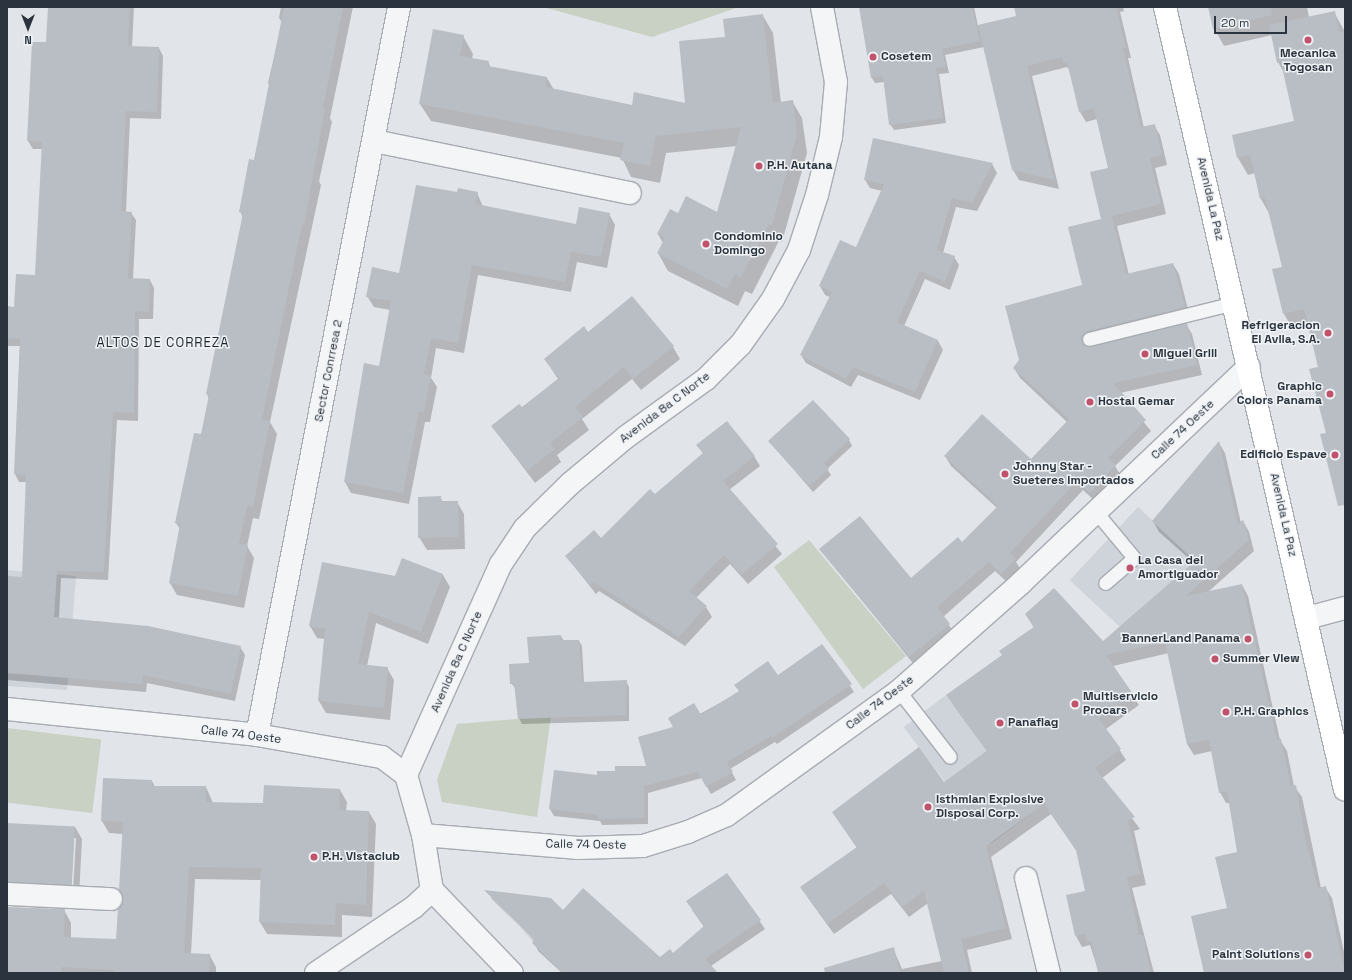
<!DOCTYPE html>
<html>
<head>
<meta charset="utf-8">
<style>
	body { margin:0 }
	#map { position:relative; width:1352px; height:980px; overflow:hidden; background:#e1e4e8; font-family:"Space Grotesk",sans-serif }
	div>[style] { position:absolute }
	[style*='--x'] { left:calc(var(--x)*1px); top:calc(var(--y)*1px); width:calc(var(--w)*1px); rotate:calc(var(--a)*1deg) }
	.built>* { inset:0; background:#cfd4da; transform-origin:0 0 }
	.green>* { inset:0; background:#c8d1c3; transform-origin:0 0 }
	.shadow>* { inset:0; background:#0003 }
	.building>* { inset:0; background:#b9bec4; transform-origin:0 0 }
	.roads { filter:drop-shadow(1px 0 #a7acb2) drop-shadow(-1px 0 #a7acb2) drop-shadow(0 1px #a7acb2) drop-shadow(0 -1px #a7acb2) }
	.service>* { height:13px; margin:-6.5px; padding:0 6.5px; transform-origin:6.5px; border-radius:6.5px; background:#f3f5f7 }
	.minor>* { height:22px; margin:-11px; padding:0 11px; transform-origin:11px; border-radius:11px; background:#f3f5f7 }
	.secondary>* { height:22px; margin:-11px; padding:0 11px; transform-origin:11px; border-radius:11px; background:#fff }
	.dots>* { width:11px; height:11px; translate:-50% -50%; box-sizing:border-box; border:2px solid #f0f3f6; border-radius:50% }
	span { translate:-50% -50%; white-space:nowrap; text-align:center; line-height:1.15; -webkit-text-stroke:3px #f0f3f6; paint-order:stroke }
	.poi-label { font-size:12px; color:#2b343e; font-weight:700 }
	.left { translate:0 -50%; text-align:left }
	.right { translate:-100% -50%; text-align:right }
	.street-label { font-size:12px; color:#2b343e }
	.neighbourhood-label { font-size:13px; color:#1d252f; letter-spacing:1px }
	.frame { position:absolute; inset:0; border:8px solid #2b343e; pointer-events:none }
	.north { position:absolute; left:8px; top:8px; width:40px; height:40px; -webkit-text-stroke:3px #f0f3f6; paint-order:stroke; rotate:180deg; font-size:11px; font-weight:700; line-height:16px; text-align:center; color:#2b343e }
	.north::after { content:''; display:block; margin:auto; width:14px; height:18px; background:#2b343e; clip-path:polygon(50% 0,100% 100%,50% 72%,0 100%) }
	.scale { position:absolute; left:1214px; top:16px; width:73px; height:18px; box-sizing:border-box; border:2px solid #2b343e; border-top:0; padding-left:5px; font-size:12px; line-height:14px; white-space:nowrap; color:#2b343e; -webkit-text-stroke:3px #f0f3f6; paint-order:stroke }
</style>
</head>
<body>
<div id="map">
	<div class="built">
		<i style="left:1138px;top:507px;width:79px;height:100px;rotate:43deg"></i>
		<i style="clip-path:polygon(7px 570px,76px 576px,67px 690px,7px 686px)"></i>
		<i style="left:946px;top:695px;width:146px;height:53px;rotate:53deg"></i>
	</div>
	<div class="green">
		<i style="clip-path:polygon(543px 7px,739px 7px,652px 37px)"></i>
		<i style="clip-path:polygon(809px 540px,906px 656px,863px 689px,774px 567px)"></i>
		<i style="clip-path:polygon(551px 716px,537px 817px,442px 802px,437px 780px,457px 724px)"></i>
		<i style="left:7px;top:728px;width:95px;height:74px;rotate:7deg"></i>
	</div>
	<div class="shadow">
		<i style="clip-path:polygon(49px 7px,134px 7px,132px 47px,159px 48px,163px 56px,161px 119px,130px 118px,126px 212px,131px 213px,136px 220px,133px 279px,150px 280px,154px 288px,153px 319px,139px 319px,138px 421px,117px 420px,108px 580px,61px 578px,59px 618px,240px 647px,245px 655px,235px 701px,147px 683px,146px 692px,7px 680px,7px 577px,23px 578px,27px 482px,19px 482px,15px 474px,20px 346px,7px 346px,7px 307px,15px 308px,36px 276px,43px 149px,33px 149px,28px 141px,33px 43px,47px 43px)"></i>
		<i style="clip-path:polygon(281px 7px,353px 7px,330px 118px,332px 122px,319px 181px,321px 185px,270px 422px,277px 434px,259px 519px,253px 518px,247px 546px,254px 558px,244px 608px,177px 595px,170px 583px,180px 529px,176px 523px,202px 435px,209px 399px,207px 394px,243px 218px,240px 211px,254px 161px,270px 86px,268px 83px,282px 22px,279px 18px)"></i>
		<i style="clip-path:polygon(860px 7px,974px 7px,978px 26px,1017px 17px,1015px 7px,1123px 7px,1124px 11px,1120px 12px,1131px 58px,1128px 58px,1144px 128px,1154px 125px,1160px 135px,1167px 165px,1155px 168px,1166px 214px,1117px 226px,1129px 275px,1173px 264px,1179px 274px,1190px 317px,1089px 344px,1088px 347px,1186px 324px,1192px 334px,1202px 375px,1120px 393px,1151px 431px,1115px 466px,1121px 476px,1096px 502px,1083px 490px,1016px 562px,1021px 570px,1008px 583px,995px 571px,943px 617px,955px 634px,916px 667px,820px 549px,911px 579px,962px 543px,997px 508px,951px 466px,945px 456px,1031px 460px,1067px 422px,1020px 378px,1014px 368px,1084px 286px,1103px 219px,1109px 169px,1097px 119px,1086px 122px,1080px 112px,1071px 72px,1067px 67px,1032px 76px,1059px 189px,1019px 180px,1013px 170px,984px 47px,945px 55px,949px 73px,939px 74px,946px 123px,894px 130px,890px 124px,884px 82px,875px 83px,872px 78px)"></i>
		<i style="clip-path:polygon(1209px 7px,1307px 7px,1309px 18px,1334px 12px,1345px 32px,1345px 499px,1327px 434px,1320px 368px,1310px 327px,1294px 331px,1284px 314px,1283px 268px,1270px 215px,1261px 199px,1255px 173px,1248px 175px,1238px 158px,1233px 136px,1295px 121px,1284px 73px,1278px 62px,1272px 35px,1224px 46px,1214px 28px)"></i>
		<i style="clip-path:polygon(763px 16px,773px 33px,781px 103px,792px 101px,802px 118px,807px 153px,782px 242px,779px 241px,752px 294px,745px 291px,738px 306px,668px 271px,658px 253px,663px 243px,658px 234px,678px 215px,717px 213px,737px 146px,666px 153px,660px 183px,631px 177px,622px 158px,431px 121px,420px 104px,463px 36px,473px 54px,472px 59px,488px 62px,491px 68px,547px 78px,554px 90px,633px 106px,686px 104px,726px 38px)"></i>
		<i style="clip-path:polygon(992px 164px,997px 173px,977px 211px,956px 207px,943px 253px,954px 257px,959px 265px,950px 290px,925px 279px,904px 326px,938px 341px,943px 350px,920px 400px,858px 375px,851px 387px,806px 363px,801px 355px,830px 297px,825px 295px,820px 286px,857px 248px,882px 191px,870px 188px,865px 180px)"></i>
		<i style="clip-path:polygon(458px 193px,477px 193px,483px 207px,577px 225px,609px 214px,615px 225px,607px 268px,577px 262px,571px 292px,478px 275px,464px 353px,436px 348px,431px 378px,437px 387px,430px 422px,425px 422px,409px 504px,351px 493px,345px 482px,380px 367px,390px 310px,374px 307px,367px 296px,400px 274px)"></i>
		<i style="clip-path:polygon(588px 333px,673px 347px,680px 359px,641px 390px,632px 379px,582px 419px,589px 430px,557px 455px,561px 462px,535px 483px,492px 426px,522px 409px,558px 379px,545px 359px)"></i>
		<i style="clip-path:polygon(849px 440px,852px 446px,827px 469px,831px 475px,813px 492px,769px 441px)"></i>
		<i style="clip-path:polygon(1219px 443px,1225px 453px,1241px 523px,1243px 521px,1249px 532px,1254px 551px,1208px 592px,1242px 585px,1248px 596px,1280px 740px,1287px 751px,1294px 786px,1302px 797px,1321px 888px,1325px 887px,1332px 898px,1345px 956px,1345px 973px,1204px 973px,1228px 909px,1239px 853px,1230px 803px,1226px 803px,1220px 792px,1212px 751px,1194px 755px,1187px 744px,1169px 653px,1113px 666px,1139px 705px,1106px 729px,1126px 760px,1102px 778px,1140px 829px,1134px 831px,1146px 885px,1132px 888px,1154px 973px,1099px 973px,1090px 945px,1082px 947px,1076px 936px,1067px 896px,1086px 891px,1078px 853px,1051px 814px,991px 857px,1012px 939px,967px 950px,972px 973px,857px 973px,893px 948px,902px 969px,942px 961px,928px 903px,909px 917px,891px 894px,834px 934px,808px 898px,857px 848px,833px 813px,944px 783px,987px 751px,954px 706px,1003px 655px,1034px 628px,1026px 614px,1103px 642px,1194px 563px,1159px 532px,1153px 521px)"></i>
		<i style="clip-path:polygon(698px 445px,754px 456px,760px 466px,729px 490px,782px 554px,748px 584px,730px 564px,696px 598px,706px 607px,712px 617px,685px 646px,599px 591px,596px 594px,566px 556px,601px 539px,655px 495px,703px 454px)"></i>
		<i style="clip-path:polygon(440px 497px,443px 502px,457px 502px,464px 514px,465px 549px,427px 550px,419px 537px)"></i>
		<i style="clip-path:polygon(402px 560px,443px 575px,450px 587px,428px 644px,376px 623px,367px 666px,387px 668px,394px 680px,390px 720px,326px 713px,319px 701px,325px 639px,317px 638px,310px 626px,395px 577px)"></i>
		<i style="clip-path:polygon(561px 636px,564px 641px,579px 641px,582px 646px,584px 683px,626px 681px,629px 687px,629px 721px,522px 724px,519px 718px,516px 689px,511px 683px)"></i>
		<i style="clip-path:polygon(822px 645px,854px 692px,777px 744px,775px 742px,730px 769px,736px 780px,711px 794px,702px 778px,648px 793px,648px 824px,602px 825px,600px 821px,554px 816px,550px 809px,598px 776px,647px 767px,674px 728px,740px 692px,736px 685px,778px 677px)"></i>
		<i style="clip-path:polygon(152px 781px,155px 787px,206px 787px,213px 803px,264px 804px,340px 790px,347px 802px,346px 811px,369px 812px,376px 824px,372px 917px,342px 915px,342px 937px,267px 934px,260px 922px,261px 880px,195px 879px,191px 954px,209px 954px,216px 967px,216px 973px,7px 973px,7px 908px,64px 910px,71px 923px,71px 938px,117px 940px,125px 900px,123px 834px,109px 833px,102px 821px)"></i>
		<i style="clip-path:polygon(evenodd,7px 824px,75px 827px,82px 839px,79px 897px,7px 898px,7px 824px,74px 838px,76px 838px,73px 890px,71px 890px,74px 838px)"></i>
		<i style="clip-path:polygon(evenodd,727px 874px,765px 929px,711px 966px,716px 973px,562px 973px,538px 951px,534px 942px,486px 891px,563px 911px,660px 959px,673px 955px,704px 927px,692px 910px,727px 874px,491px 898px,494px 898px,539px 943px,537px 944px,491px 898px)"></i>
	</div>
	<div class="building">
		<i style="clip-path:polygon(48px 7px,130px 7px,128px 46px,159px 47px,157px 112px,126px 111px,121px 211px,132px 212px,128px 278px,150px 279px,149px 312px,135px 311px,134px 413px,113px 412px,104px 572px,57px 571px,54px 617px,148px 626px,241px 646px,231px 694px,143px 675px,142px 684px,7px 673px,7px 576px,22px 577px,26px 475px,14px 474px,20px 339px,7px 338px,7px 306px,14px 307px,16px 274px,35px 275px,42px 142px,27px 141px,32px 42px,46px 42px)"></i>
		<i style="clip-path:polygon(284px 7px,343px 7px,323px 109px,325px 109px,304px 225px,302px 224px,262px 420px,270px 421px,253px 507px,247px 506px,239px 544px,248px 545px,238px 596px,169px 583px,180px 524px,175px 523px,194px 433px,201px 434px,209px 395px,206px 394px,243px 213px,239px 212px,249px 159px,254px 160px)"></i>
		<i style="clip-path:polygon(859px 7px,972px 7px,980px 41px,942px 49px,946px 67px,936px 68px,943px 118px,889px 125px,883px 76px,871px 78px)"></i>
		<i style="clip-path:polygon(1014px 7px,1116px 7px,1126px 48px,1123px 48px,1141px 127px,1155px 124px,1162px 155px,1150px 158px,1161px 204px,1112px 216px,1126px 274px,1173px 263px,1185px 307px,1087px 331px,1081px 336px,1081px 341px,1086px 347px,1091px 347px,1187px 323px,1197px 365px,1113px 383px,1146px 420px,1108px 458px,1116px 465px,1090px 493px,1077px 481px,1010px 553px,1016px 559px,1001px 574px,989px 562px,937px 607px,950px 624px,909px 657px,819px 549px,860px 516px,911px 578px,958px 537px,962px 542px,998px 506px,944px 456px,982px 414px,1031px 459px,1069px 419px,1013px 368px,1019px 360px,1005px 306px,1082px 285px,1068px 227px,1101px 219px,1090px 172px,1108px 168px,1094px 109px,1079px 112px,1067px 62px,1063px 63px,1062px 57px,1027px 66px,1054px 180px,1012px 170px,978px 25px,1016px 16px)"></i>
		<i style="clip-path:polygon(1208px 7px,1271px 7px,1272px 15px,1213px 29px)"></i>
		<i style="clip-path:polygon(1335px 11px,1339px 32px,1345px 31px,1345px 505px,1338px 506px,1320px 434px,1326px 433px,1309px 369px,1318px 367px,1304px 309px,1283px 314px,1272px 269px,1282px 267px,1265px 198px,1260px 199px,1250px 155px,1237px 158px,1232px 135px,1294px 121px,1281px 62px,1277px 63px,1269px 25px)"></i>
		<i style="clip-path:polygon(763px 14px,773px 103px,793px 100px,797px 134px,772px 225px,769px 224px,741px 277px,735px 274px,727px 289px,657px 253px,665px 238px,657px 234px,670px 209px,678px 213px,686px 196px,717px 212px,741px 127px,656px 136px,650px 166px,620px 160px,624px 143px,419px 104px,433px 29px,464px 35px,460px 56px,489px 61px,488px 66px,547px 77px,546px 87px,632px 105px,634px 92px,685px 103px,679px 41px,725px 37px,723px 19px)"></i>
		<i style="clip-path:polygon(873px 138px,993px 163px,972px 203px,952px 198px,937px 250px,955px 256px,945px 282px,920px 271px,897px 322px,938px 340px,915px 392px,853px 367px,846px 379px,800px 355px,832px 292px,819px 286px,840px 240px,856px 247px,884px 184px,864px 180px)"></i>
		<i style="clip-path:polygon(416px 185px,457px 192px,458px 188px,478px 192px,476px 204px,576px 224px,579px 207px,610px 213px,601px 257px,571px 252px,565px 282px,472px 265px,458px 343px,431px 338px,424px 374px,431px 376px,424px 412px,419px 411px,403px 493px,344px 482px,364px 363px,379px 366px,391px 301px,366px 297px,372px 267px,399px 273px)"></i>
		<i style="clip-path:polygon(632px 296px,674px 346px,633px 379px,624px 367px,575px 407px,583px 417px,550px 443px,555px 449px,527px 471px,491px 426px,519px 404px,522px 407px,559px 378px,544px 359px,584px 326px,588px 332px)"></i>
		<i style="clip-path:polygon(813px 400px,850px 439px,824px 463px,829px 469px,809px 486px,768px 441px)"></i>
		<i style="clip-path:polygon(727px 421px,755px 456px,723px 481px,778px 544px,741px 575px,724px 555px,689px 591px,707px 606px,679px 637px,593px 582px,590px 585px,565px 556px,594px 530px,601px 538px,650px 489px,655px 494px,703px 453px,696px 445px)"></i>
		<i style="clip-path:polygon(1219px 441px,1238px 524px,1243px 520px,1249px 540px,1186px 596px,1242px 584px,1277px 740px,1281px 739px,1291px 786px,1296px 785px,1305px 837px,1318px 888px,1326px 886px,1345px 973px,1204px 973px,1191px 916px,1227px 908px,1215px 857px,1237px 852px,1227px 791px,1219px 793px,1209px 740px,1187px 744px,1165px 642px,1106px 655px,1133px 694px,1099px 719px,1121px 749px,1095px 768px,1135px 817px,1128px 820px,1140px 874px,1127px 877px,1139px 935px,1143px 935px,1151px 973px,1098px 973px,1091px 941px,1087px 942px,1085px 934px,1075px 936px,1066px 895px,1085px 891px,1076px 850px,1044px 804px,986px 846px,1006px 928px,961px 939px,969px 973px,944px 973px,924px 891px,902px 907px,884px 883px,827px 924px,800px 887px,857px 847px,832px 812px,919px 747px,944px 782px,987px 751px,946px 695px,1002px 655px,999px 651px,1034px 627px,1025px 614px,1054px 588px,1103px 641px,1195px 561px,1152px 521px)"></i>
		<i style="clip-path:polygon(441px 496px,441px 501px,458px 501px,459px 537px,418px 538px,418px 497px)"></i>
		<i style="clip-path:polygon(402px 558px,443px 574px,421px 632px,369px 612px,358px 664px,388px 667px,384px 708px,318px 701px,325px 629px,309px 626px,322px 562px,395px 576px)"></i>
		<i style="clip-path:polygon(561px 635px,561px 640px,579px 640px,582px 682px,627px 680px,626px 715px,518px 719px,514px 683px,510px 684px,509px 664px,529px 663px,527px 637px)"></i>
		<i style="clip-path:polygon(822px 644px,852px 684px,772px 738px,771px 736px,727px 762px,733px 772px,706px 787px,698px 772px,644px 786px,645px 818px,598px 819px,598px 815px,549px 809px,554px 770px,597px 775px,597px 771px,615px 771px,615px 766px,646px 766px,638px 737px,673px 727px,668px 718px,694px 703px,701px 715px,739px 691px,734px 685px,768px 661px,778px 675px)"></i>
		<i style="clip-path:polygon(103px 778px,152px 780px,152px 786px,206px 786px,206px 802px,263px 803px,264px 785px,340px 789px,339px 810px,369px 811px,366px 905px,336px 903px,335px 925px,259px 922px,261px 868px,189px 867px,184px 953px,210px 954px,209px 973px,114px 973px,114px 970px,62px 967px,61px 973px,7px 973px,7px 907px,65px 909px,64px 937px,116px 939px,118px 909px,123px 900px,119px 890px,123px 822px,101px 821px)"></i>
		<i style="left:7px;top:823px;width:68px;height:59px;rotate:3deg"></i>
		<i style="clip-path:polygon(727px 873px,761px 920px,705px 959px,718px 973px,563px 973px,532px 943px,534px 940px,484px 890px,551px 898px,563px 910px,583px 888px,660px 957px,670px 949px,673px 953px,704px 926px,686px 901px)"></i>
		<i style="clip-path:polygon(894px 947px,900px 973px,825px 973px,824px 968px)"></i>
	</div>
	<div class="roads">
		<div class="service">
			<i style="--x:1089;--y:339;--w:149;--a:-13.9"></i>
			<i style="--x:1096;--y:512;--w:60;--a:50.4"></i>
			<i style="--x:1134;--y:558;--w:38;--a:139"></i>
			<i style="--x:899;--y:691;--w:83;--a:52.3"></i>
		</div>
		<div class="minor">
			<i style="--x:374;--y:141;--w:261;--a:11.5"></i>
			<i style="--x:1307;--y:618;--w:39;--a:-15"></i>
			<i style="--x:7;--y:709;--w:251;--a:5.9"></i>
			<i style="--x:257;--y:735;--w:127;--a:10"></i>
			<i style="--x:382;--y:757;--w:30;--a:37"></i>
			<i style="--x:406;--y:775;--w:62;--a:74.2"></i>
			<i style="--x:423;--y:835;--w:56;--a:80.7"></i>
			<i style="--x:257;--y:735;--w:742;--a:-78.96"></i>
			<i style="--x:406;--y:775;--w:231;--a:-65.8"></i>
			<i style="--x:501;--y:564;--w:43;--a:-56.3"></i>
			<i style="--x:525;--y:528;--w:64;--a:-44.4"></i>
			<i style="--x:571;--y:483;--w:72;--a:-39.9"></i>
			<i style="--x:626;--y:437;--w:99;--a:-35.9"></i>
			<i style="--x:706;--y:379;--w:49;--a:-45"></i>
			<i style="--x:741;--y:344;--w:55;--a:-54.6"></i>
			<i style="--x:773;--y:299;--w:55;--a:-62"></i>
			<i style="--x:799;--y:250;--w:58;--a:-71.9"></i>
			<i style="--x:817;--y:195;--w:60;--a:-76.4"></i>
			<i style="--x:831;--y:137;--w:55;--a:-84.8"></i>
			<i style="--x:836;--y:82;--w:76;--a:-100.6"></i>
			<i style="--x:423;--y:835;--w:156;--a:4.8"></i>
			<i style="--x:578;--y:848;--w:65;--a:-1.8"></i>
			<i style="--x:643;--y:846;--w:47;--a:-17.3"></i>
			<i style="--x:688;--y:832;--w:43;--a:-23.6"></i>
			<i style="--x:727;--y:815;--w:212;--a:-35.8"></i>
			<i style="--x:899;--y:691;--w:163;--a:-41.5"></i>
			<i style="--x:1021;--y:583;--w:314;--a:-43.5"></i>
			<i style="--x:1026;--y:878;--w:98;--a:76.4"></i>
			<i style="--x:432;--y:890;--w:115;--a:46.1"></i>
			<i style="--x:7;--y:894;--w:104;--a:2.8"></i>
			<i style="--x:316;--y:973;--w:118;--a:-34"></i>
			<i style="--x:414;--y:907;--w:25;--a:-43"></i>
		</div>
		<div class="secondary">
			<i style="--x:1165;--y:7;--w:803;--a:77.05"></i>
		</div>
	</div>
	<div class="dots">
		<i style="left:1308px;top:40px;background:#c1526c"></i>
		<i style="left:873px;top:57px;background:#c1526c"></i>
		<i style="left:759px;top:166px;background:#c1526c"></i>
		<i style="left:706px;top:244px;background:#c1526c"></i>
		<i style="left:1328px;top:333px;background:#c1526c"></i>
		<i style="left:1145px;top:354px;background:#c1526c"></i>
		<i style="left:1330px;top:394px;background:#c1526c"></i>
		<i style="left:1090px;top:402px;background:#c1526c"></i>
		<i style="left:1335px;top:455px;background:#c1526c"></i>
		<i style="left:1005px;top:474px;background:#c1526c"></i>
		<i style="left:1130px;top:568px;background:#c1526c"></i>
		<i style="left:1248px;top:639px;background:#c1526c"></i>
		<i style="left:1215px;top:659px;background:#c1526c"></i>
		<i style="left:1075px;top:704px;background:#c1526c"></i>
		<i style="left:1226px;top:712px;background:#c1526c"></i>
		<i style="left:1000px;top:723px;background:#c1526c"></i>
		<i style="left:928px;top:807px;background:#c1526c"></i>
		<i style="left:314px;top:857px;background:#c1526c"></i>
		<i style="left:1308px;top:955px;background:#c1526c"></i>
	</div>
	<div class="poi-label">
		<span style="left:1308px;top:61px">Mecanica<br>Togosan</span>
		<span class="left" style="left:881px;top:57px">Cosetem</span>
		<span class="left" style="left:767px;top:166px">P.H. Autana</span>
		<span class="left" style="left:714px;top:244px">Condominio<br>Domingo</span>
		<span class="right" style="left:1320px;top:333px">Refrigeracion<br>El Avila, S.A.</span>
		<span class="left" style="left:1153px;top:354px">Miguel Grill</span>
		<span class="right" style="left:1322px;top:394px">Graphic<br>Colors Panama</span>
		<span class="left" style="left:1098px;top:402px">Hostal Gemar</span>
		<span class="right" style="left:1327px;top:455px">Edificio Espave</span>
		<span class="left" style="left:1013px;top:474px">Johnny Star -<br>Sueteres Importados</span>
		<span class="left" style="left:1138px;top:568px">La Casa del<br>Amortiguador</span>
		<span class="right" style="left:1240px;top:639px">BannerLand Panama</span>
		<span class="left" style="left:1223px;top:659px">Summer View</span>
		<span class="left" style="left:1083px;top:704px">Multiservicio<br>Procars</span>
		<span class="left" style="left:1234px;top:712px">P.H. Graphics</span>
		<span class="left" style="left:1008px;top:723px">Panaflag</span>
		<span class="left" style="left:936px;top:807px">Isthmian Explosive<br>Disposal Corp.</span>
		<span class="left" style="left:322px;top:857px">P.H. Vistaclub</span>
		<span class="right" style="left:1300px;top:955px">Paint Solutions</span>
	</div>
	<div class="street-label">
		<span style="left:1210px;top:199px;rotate:77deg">Avenida La Paz</span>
		<span style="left:329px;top:371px;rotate:-79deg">Sector Conrresa 2</span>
		<span style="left:665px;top:408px;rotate:-37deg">Avenida 8a C Norte</span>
		<span style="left:1183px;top:430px;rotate:-43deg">Calle 74 Oeste</span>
		<span style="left:1283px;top:515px;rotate:77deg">Avenida La Paz</span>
		<span style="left:457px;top:662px;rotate:-66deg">Avenida 8a C Norte</span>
		<span style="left:880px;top:703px;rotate:-37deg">Calle 74 Oeste</span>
		<span style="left:241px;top:735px;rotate:7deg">Calle 74 Oeste</span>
		<span style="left:586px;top:845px;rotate:1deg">Calle 74 Oeste</span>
	</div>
	<div class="neighbourhood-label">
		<span style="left:163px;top:343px">ALTOS DE CORREZA</span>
	</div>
	<div class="frame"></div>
	<div class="north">N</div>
	<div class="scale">20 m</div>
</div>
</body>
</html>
